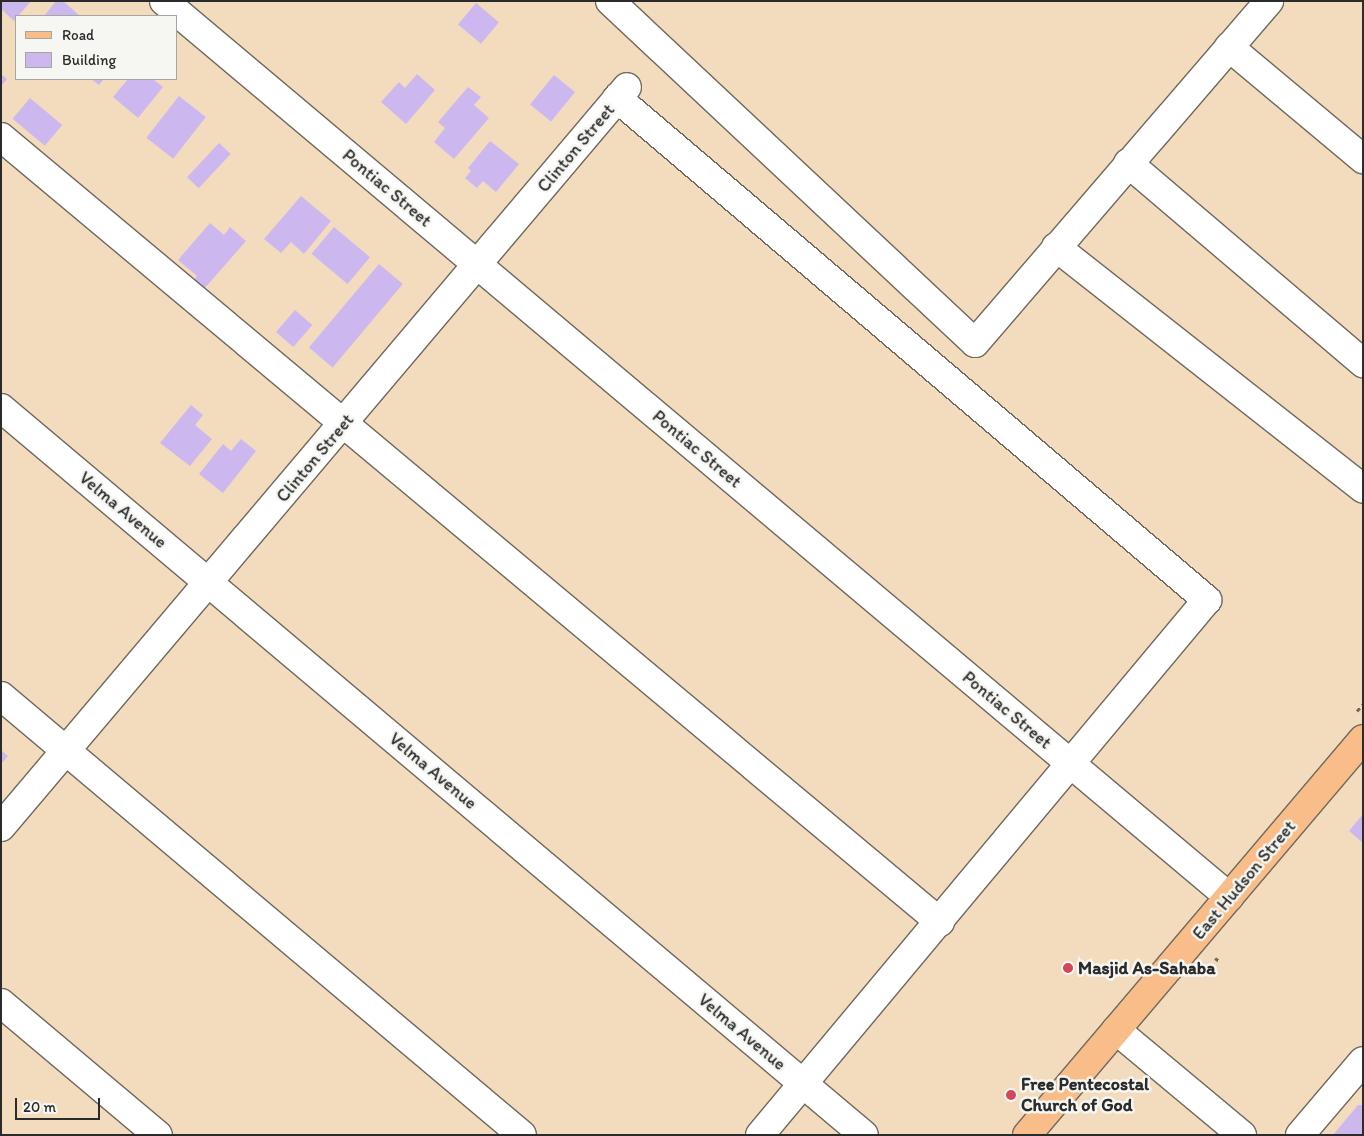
<!DOCTYPE html>
<html>
<head>
<meta charset="utf-8">
<style>
	body { margin:0 }
	#map { position:relative; width:1364px; height:1136px; overflow:hidden; background:#f3dcbe; font-family:Itim,sans-serif }
	div>[style] { position:absolute }
	[style*='--x'] { left:calc(var(--x)*1px); top:calc(var(--y)*1px); width:calc(var(--w)*1px); rotate:calc(var(--a)*1deg) }
	.building>* { inset:0; background:#ccb8ef; transform-origin:0 0 }
	.path>* { height:3px; margin-top:-1.5px; transform-origin:0; background:repeating-linear-gradient(90deg,#71695e 0 4px,transparent 0 8px) }
	.roads { filter:drop-shadow(1px 0 #71695e) drop-shadow(-1px 0 #71695e) drop-shadow(0 1px #71695e) drop-shadow(0 -1px #71695e) }
	.minor>* { height:28px; margin:-14px; padding:0 14px; transform-origin:14px; border-radius:14px; background:#fff }
	.major>* { height:28px; margin:-14px; padding:0 14px; transform-origin:14px; border-radius:14px; background:#f8bd89 }
	.dots>* { width:14px; height:14px; translate:-50% -50%; box-sizing:border-box; border:2px solid #f6f6f2; border-radius:50% }
	span { translate:-50% -50%; white-space:nowrap; text-align:center; line-height:1.15; -webkit-text-stroke:5px #f6f6f2; paint-order:stroke }
	.street-label { font-size:18px; color:#2b2b2b }
	.poi-label { font-size:18px; color:#2b2b2b; font-weight:700 }
	.left { translate:0 -50%; text-align:left }
	.frame { position:absolute; inset:0; border:2px solid #2b2b2b; pointer-events:none }
	.legend { position:absolute; left:15px; top:15px; width:162px; height:65px; box-sizing:border-box; background:#f6f6f2; border:1px solid #a5a5a2; margin:0; padding:6px 9px; list-style:none; font-size:15px; color:#2b2b2b }
	.legend li { display:flex; align-items:center; gap:10px; height:25px }
	.legend b { width:25px; border:1px solid #a5a5a2 }
	.scale { position:absolute; left:15px; top:1098px; width:85px; height:22px; box-sizing:border-box; border:2px solid #2b2b2b; border-top:0; padding-left:6px; font-size:15px; line-height:18px; white-space:nowrap; color:#2b2b2b; -webkit-text-stroke:4px #f6f6f2; paint-order:stroke }
</style>
</head>
<body>
<div id="map">
	<div class="building">
		<i style="clip-path:polygon(1px 1px,31px 1px,14px 21px,1px 9px)"></i>
		<i style="clip-path:polygon(56px 1px,63px 1px,80px 16px,44px 16px)"></i>
		<i style="left:476px;top:3px;width:30px;height:28px;rotate:40deg"></i>
		<i style="clip-path:polygon(1px 74px,7px 79px,1px 86px)"></i>
		<i style="clip-path:polygon(417px 74px,435px 90px,406px 124px,381px 102px,399px 82px,405px 88px)"></i>
		<i style="left:554px;top:75px;width:27px;height:38px;rotate:39deg"></i>
		<i style="clip-path:polygon(91px 79px,104px 79px,99px 85px)"></i>
		<i style="clip-path:polygon(128px 79px,153px 79px,163px 87px,138px 118px,113px 97px)"></i>
		<i style="clip-path:polygon(468px 87px,481px 97px,474px 105px,489px 118px,454px 159px,434px 142px,445px 128px,438px 122px)"></i>
		<i style="left:179px;top:96px;width:34px;height:53px;rotate:38deg"></i>
		<i style="left:30px;top:98px;width:42px;height:27px;rotate:40deg"></i>
		<i style="clip-path:polygon(490px 141px,519px 164px,496px 192px,483px 181px,477px 188px,465px 178px,471px 171px,468px 168px)"></i>
		<i style="left:219px;top:143px;width:16px;height:47px;rotate:43deg"></i>
		<i style="clip-path:polygon(301px 196px,331px 221px,304px 254px,291px 242px,281px 253px,264px 239px)"></i>
		<i style="clip-path:polygon(210px 223px,224px 235px,230px 227px,246px 241px,204px 289px,194px 280px,197px 276px,178px 260px)"></i>
		<i style="left:334px;top:227px;width:47px;height:35px;rotate:40deg"></i>
		<i style="left:379px;top:264px;width:31px;height:109px;rotate:40deg"></i>
		<i style="left:295px;top:310px;width:23px;height:29px;rotate:41deg"></i>
		<i style="clip-path:polygon(191px 405px,203px 415px,195px 425px,212px 439px,190px 466px,160px 443px)"></i>
		<i style="clip-path:polygon(241px 439px,256px 451px,223px 493px,199px 474px,223px 444px,231px 451px)"></i>
		<i style="clip-path:polygon(1px 750px,8px 756px,1px 764px)"></i>
		<i style="clip-path:polygon(1363px 814px,1363px 843px,1349px 831px)"></i>
		<i style="clip-path:polygon(1358px 1105px,1363px 1105px,1363px 1135px,1333px 1135px)"></i>
	</div>
	<div class="path">
		<i style="--x:1357;--y:711;--w:9;--a:-49"></i>
		<i style="--x:1215;--y:958;--w:7;--a:34"></i>
	</div>
	<div class="roads">
		<div class="minor">
			<i style="--x:164;--y:1;--w:1392;--a:40.07"></i>
			<i style="--x:610;--y:1;--w:500;--a:43.14"></i>
			<i style="--x:975;--y:343;--w:451;--a:-49.3"></i>
			<i style="--x:1229;--y:47;--w:175;--a:39.9"></i>
			<i style="--x:617;--y:98;--w:775;--a:40.39"></i>
			<i style="--x:1207;--y:600;--w:697;--a:129.88"></i>
			<i style="--x:1;--y:137;--w:1224;--a:39.9"></i>
			<i style="--x:1128;--y:163;--w:309;--a:40.4"></i>
			<i style="--x:1056;--y:247;--w:391;--a:38.2"></i>
			<i style="--x:1;--y:408;--w:1128;--a:40.11"></i>
			<i style="--x:1;--y:696;--w:681;--a:40.12"></i>
			<i style="--x:1;--y:827;--w:969;--a:-49.77"></i>
			<i style="--x:1;--y:1003;--w:205;--a:40.1"></i>
			<i style="--x:1116;--y:1030;--w:164;--a:39.8"></i>
			<i style="--x:1300;--y:1135;--w:97;--a:-49.6"></i>
		</div>
		<div class="major">
			<i style="--x:1027;--y:1135;--w:519;--a:-49.69"></i>
		</div>
	</div>
	<div class="dots">
		<i style="left:1068px;top:968px;background:#d1495b"></i>
		<i style="left:1011px;top:1095px;background:#d1495b"></i>
	</div>
	<div class="street-label">
		<span style="left:576px;top:148px;rotate:-50deg">Clinton Street</span>
		<span style="left:387px;top:188px;rotate:40deg">Pontiac Street</span>
		<span style="left:697px;top:449px;rotate:40deg">Pontiac Street</span>
		<span style="left:315px;top:458px;rotate:-50deg">Clinton Street</span>
		<span style="left:123px;top:510px;rotate:40deg">Velma Avenue</span>
		<span style="left:1007px;top:710px;rotate:40deg">Pontiac Street</span>
		<span style="left:433px;top:771px;rotate:40deg">Velma Avenue</span>
		<span style="left:1244px;top:880px;rotate:-50deg">East Hudson Street</span>
		<span style="left:742px;top:1032px;rotate:40deg">Velma Avenue</span>
	</div>
	<div class="poi-label">
		<span class="left" style="left:1078px;top:968px">Masjid As-Sahaba</span>
		<span class="left" style="left:1021px;top:1095px">Free Pentecostal<br>Church of God</span>
	</div>
	<div class="frame"></div>
	<ul class="legend">
	<li><b style="height:6px;background:#f8bd89"></b>Road</li>
	<li><b style="height:14px;background:#ccb8ef"></b>Building</li>
	</ul>
	<div class="scale">20 m</div>
</div>
</body>
</html>
